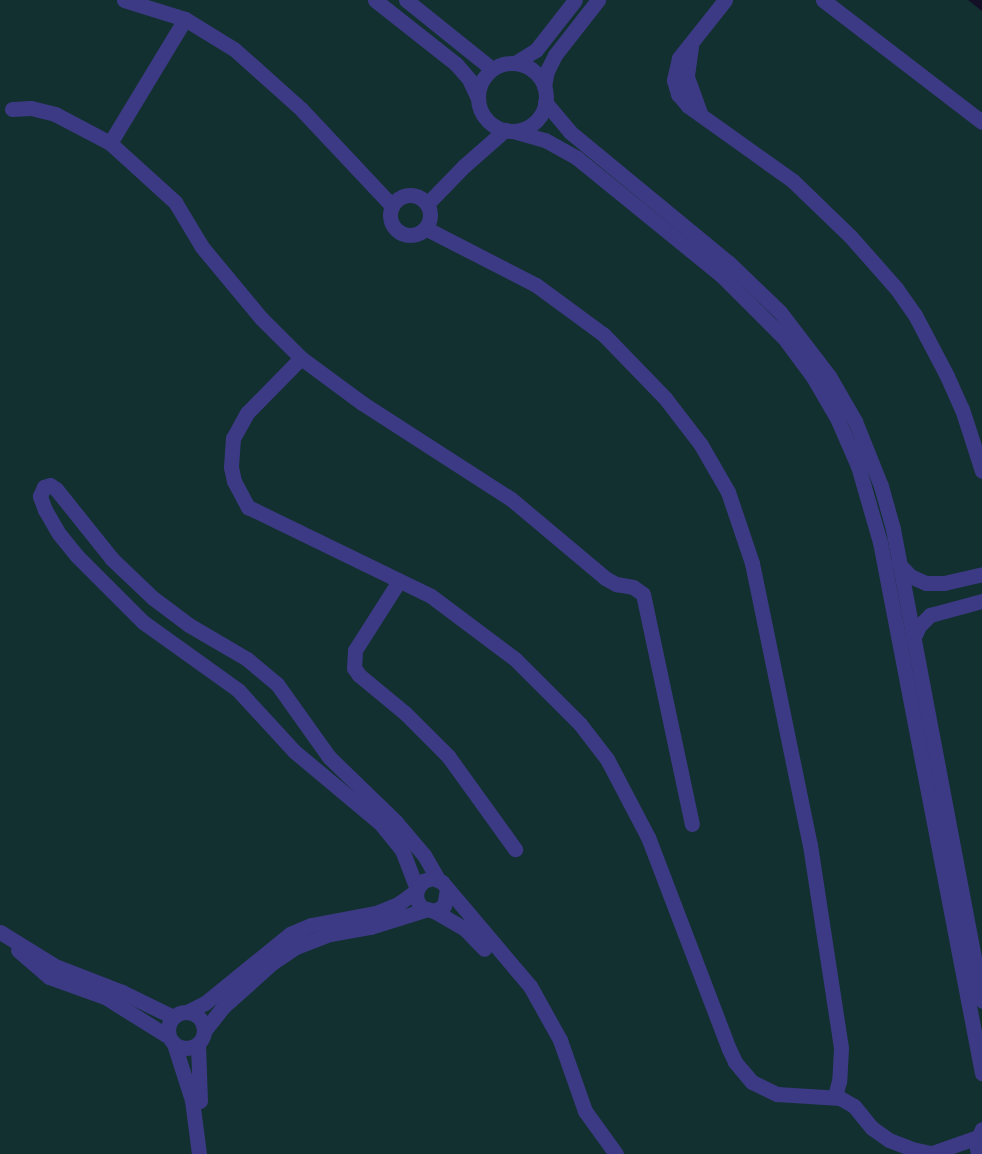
<!DOCTYPE html>
<html>
<head>
<meta charset="utf-8">
<style>
	body { margin:0 }
	#map { position:relative; width:982px; height:1154px; overflow:hidden; background:#130f26; font-family:Ubuntu,sans-serif }
	div>[style] { position:absolute }
	[style*='--x'] { left:calc(var(--x)*1px); top:calc(var(--y)*1px); width:calc(var(--w)*1px); rotate:calc(var(--a)*1deg) }
	.green>* { inset:0; background:#12302f }
	.minor>* { height:15px; margin:-7.5px; padding:0 7.5px; transform-origin:7.5px; border-radius:7.5px; background:#3d3a85 }
	.minor>.ring { margin:-7.5px; padding:0; box-sizing:content-box; background:none; border:15px solid #3d3a85; border-radius:50% }
	.tertiary>* { height:15px; margin:-7.5px; padding:0 7.5px; transform-origin:7.5px; border-radius:7.5px; background:#3d3a85 }
	.tertiary>.ring { margin:-7.5px; padding:0; box-sizing:content-box; background:none; border:15px solid #3d3a85; border-radius:50% }
	span { translate:-50% -50%; white-space:nowrap; text-align:center; line-height:1.15; -webkit-text-stroke:4.5px #130f26; paint-order:stroke }
</style>
</head>
<body>
<div id="map">
	<div class="green">
		<i style="clip-path:polygon(0 0,968px 0,982px 11px,982px 1154px,0 1154px)"></i>
	</div>
	<div class="minor">
		<i style="--x:124;--y:0;--w:64;--a:17.3"></i>
		<i style="--x:185;--y:19;--w:57;--a:31.5"></i>
		<i style="--x:234;--y:49;--w:90;--a:41.8"></i>
		<i style="--x:301;--y:109;--w:133;--a:46.8"></i>
		<i style="--x:725;--y:0;--w:74;--a:128.4"></i>
		<i style="--x:679;--y:58;--w:23;--a:103"></i>
		<i style="--x:674;--y:80;--w:15;--a:74"></i>
		<i style="--x:678;--y:94;--w:16;--a:50"></i>
		<i style="--x:688;--y:106;--w:129;--a:35.5"></i>
		<i style="--x:793;--y:181;--w:79;--a:44"></i>
		<i style="--x:850;--y:236;--w:69;--a:48.5"></i>
		<i style="--x:896;--y:288;--w:33;--a:55"></i>
		<i style="--x:915;--y:315;--w:69;--a:62.3"></i>
		<i style="--x:947;--y:376;--w:36;--a:66"></i>
		<i style="--x:962;--y:409;--w:65;--a:72.1"></i>
		<i style="--x:823;--y:0;--w:200;--a:37.5"></i>
		<i style="--x:691;--y:47;--w:30;--a:98"></i>
		<i style="--x:687;--y:77;--w:37;--a:70"></i>
		<i style="--x:12;--y:109;--w:19;--a:-3"></i>
		<i style="--x:31;--y:108;--w:25;--a:14"></i>
		<i style="--x:55;--y:114;--w:62;--a:27.8"></i>
		<i style="--x:110;--y:143;--w:88;--a:42.2"></i>
		<i style="--x:175;--y:202;--w:52;--a:59"></i>
		<i style="--x:202;--y:247;--w:92;--a:50.3"></i>
		<i style="--x:261;--y:318;--w:57;--a:45"></i>
		<i style="--x:301;--y:358;--w:76;--a:36.4"></i>
		<i style="--x:362;--y:403;--w:177;--a:32.8"></i>
		<i style="--x:511;--y:499;--w:123;--a:40"></i>
		<i style="--x:605;--y:578;--w:13;--a:29"></i>
		<i style="--x:616;--y:584;--w:17;--a:10"></i>
		<i style="--x:633;--y:587;--w:12;--a:35"></i>
		<i style="--x:643;--y:594;--w:235;--a:78"></i>
		<i style="--x:110;--y:143;--w:145;--a:-58.8"></i>
		<i class="ring" style="left:390px;top:195px;width:25px;height:25px"></i>
		<i style="--x:427;--y:204;--w:53;--a:-45.8"></i>
		<i style="--x:464;--y:166;--w:55;--a:-41.3"></i>
		<i style="--x:425;--y:228;--w:125;--a:27.2"></i>
		<i style="--x:536;--y:285;--w:84;--a:36.3"></i>
		<i style="--x:604;--y:335;--w:88;--a:45.9"></i>
		<i style="--x:665;--y:398;--w:59;--a:52.5"></i>
		<i style="--x:701;--y:445;--w:54;--a:60.1"></i>
		<i style="--x:728;--y:492;--w:75;--a:71.3"></i>
		<i style="--x:752;--y:563;--w:288;--a:78.4"></i>
		<i style="--x:810;--y:845;--w:205;--a:81.3"></i>
		<i style="--x:841;--y:1048;--w:33;--a:93"></i>
		<i style="--x:839;--y:1081;--w:16;--a:105"></i>
		<i style="--x:301;--y:358;--w:77;--a:134.5"></i>
		<i style="--x:247;--y:413;--w:29;--a:119"></i>
		<i style="--x:233;--y:438;--w:29;--a:94"></i>
		<i style="--x:231;--y:467;--w:14;--a:78"></i>
		<i style="--x:234;--y:481;--w:30;--a:62"></i>
		<i style="--x:248;--y:507;--w:203;--a:25.9"></i>
		<i style="--x:431;--y:596;--w:105;--a:36.9"></i>
		<i style="--x:515;--y:659;--w:92;--a:45"></i>
		<i style="--x:580;--y:724;--w:44;--a:52.4"></i>
		<i style="--x:607;--y:759;--w:88;--a:62.3"></i>
		<i style="--x:648;--y:837;--w:227;--a:69.1"></i>
		<i style="--x:729;--y:1049;--w:14;--a:65"></i>
		<i style="--x:735;--y:1062;--w:26;--a:50"></i>
		<i style="--x:752;--y:1082;--w:28;--a:26"></i>
		<i style="--x:777;--y:1094;--w:63;--a:3.6"></i>
		<i style="--x:840;--y:1098;--w:16;--a:30"></i>
		<i style="--x:854;--y:1106;--w:28;--a:51"></i>
		<i style="--x:872;--y:1128;--w:21;--a:35"></i>
		<i style="--x:889;--y:1140;--w:25;--a:21"></i>
		<i style="--x:912;--y:1149;--w:24;--a:12"></i>
		<i style="--x:898;--y:563;--w:18;--a:47"></i>
		<i style="--x:910;--y:576;--w:17;--a:24"></i>
		<i style="--x:926;--y:583;--w:18;--a:0"></i>
		<i style="--x:944;--y:583;--w:39;--a:-13"></i>
		<i style="--x:399;--y:581;--w:82;--a:122.5"></i>
		<i style="--x:355;--y:650;--w:18;--a:93"></i>
		<i style="--x:354;--y:668;--w:9;--a:54"></i>
		<i style="--x:359;--y:675;--w:60;--a:39.6"></i>
		<i style="--x:405;--y:713;--w:61;--a:45"></i>
		<i style="--x:448;--y:756;--w:115;--a:54.2"></i>
		<i style="--x:913;--y:639;--w:14;--a:-65"></i>
		<i style="--x:919;--y:626;--w:16;--a:-45"></i>
		<i style="--x:930;--y:615;--w:54;--a:-15.1"></i>
		<i style="--x:417;--y:889;--w:42;--a:-111"></i>
		<i style="--x:402;--y:850;--w:35;--a:-129"></i>
		<i style="--x:380;--y:823;--w:112;--a:-140.1"></i>
		<i style="--x:294;--y:751;--w:83;--a:-132.6"></i>
		<i style="--x:238;--y:690;--w:117;--a:-144.4"></i>
		<i style="--x:143;--y:622;--w:93;--a:-135"></i>
		<i style="--x:77;--y:556;--w:28;--a:-129"></i>
		<i style="--x:59;--y:534;--w:28;--a:-120"></i>
		<i style="--x:45;--y:510;--w:15;--a:-110"></i>
		<i style="--x:40;--y:496;--w:10;--a:-66"></i>
		<i style="--x:44;--y:487;--w:6;--a:-18"></i>
		<i style="--x:50;--y:485;--w:7;--a:34"></i>
		<i style="--x:56;--y:489;--w:90;--a:51.3"></i>
		<i style="--x:112;--y:559;--w:57;--a:43.6"></i>
		<i style="--x:153;--y:598;--w:45;--a:36.9"></i>
		<i style="--x:189;--y:625;--w:67;--a:30.4"></i>
		<i style="--x:247;--y:659;--w:39;--a:40"></i>
		<i style="--x:277;--y:684;--w:90;--a:54.5"></i>
		<i style="--x:329;--y:757;--w:93;--a:44.1"></i>
		<i style="--x:396;--y:822;--w:43;--a:49.7"></i>
		<i style="--x:424;--y:855;--w:28;--a:60"></i>
		<i style="--x:447;--y:889;--w:17;--a:100"></i>
		<i style="--x:444;--y:906;--w:11;--a:153"></i>
		<i style="--x:434;--y:911;--w:15;--a:-164"></i>
		<i style="--x:420;--y:907;--w:11;--a:-112"></i>
		<i style="--x:416;--y:897;--w:8;--a:-83"></i>
		<i style="--x:417;--y:889;--w:10;--a:-53"></i>
		<i style="--x:423;--y:881;--w:10;--a:-17"></i>
		<i style="--x:433;--y:878;--w:10;--a:24"></i>
		<i style="--x:442;--y:882;--w:136;--a:49.8"></i>
		<i style="--x:530;--y:986;--w:62;--a:60.9"></i>
		<i style="--x:560;--y:1040;--w:75;--a:70.6"></i>
		<i style="--x:585;--y:1111;--w:53;--a:54.2"></i>
		<i style="--x:434;--y:911;--w:34;--a:30"></i>
		<i style="--x:464;--y:928;--w:29;--a:46"></i>
		<i style="--x:0;--y:932;--w:65;--a:31.7"></i>
		<i style="--x:55;--y:966;--w:72;--a:21.2"></i>
		<i style="--x:122;--y:992;--w:57;--a:26.1"></i>
		<i style="--x:18;--y:950;--w:41;--a:41.1"></i>
		<i style="--x:49;--y:977;--w:59;--a:19.7"></i>
		<i style="--x:105;--y:997;--w:75;--a:32"></i>
		<i style="--x:189;--y:1011;--w:18;--a:-27"></i>
		<i style="--x:205;--y:1003;--w:109;--a:-39.1"></i>
		<i style="--x:290;--y:934;--w:23;--a:-23"></i>
		<i style="--x:311;--y:925;--w:66;--a:-10.5"></i>
		<i style="--x:376;--y:913;--w:24;--a:-22"></i>
		<i style="--x:398;--y:904;--w:22;--a:-36"></i>
		<i class="ring" style="left:168px;top:1012px;width:21px;height:21px"></i>
		<i style="--x:205;--y:1030;--w:29;--a:-52"></i>
		<i style="--x:223;--y:1007;--w:66;--a:-41.9"></i>
		<i style="--x:272;--y:963;--w:29;--a:-34"></i>
		<i style="--x:296;--y:947;--w:36;--a:-21"></i>
		<i style="--x:330;--y:934;--w:41;--a:-9.9"></i>
		<i style="--x:370;--y:927;--w:58;--a:-17.2"></i>
		<i style="--x:174;--y:1044;--w:59;--a:72.2"></i>
		<i style="--x:192;--y:1100;--w:54;--a:82.6"></i>
		<i style="--x:198;--y:1044;--w:57;--a:88"></i>
		<i style="--x:932;--y:1153;--w:49;--a:-19.2"></i>
	</div>
	<div class="tertiary">
		<i style="--x:375;--y:0;--w:103;--a:38.3"></i>
		<i style="--x:456;--y:64;--w:20;--a:49"></i>
		<i style="--x:469;--y:79;--w:21;--a:65"></i>
		<i style="--x:406;--y:0;--w:110;--a:38.7"></i>
		<i style="--x:515;--y:63;--w:25;--a:-32"></i>
		<i style="--x:536;--y:50;--w:63;--a:-52"></i>
		<i class="ring" style="left:478px;top:63px;width:53px;height:53px"></i>
		<i style="--x:544;--y:86;--w:15;--a:-79"></i>
		<i style="--x:547;--y:71;--w:18;--a:-63"></i>
		<i style="--x:555;--y:55;--w:70;--a:-52"></i>
		<i style="--x:545;--y:102;--w:39;--a:50"></i>
		<i style="--x:570;--y:132;--w:206;--a:39.5"></i>
		<i style="--x:729;--y:263;--w:71;--a:43.9"></i>
		<i style="--x:780;--y:312;--w:81;--a:52.6"></i>
		<i style="--x:829;--y:376;--w:52;--a:60"></i>
		<i style="--x:855;--y:421;--w:70;--a:68.2"></i>
		<i style="--x:881;--y:486;--w:45;--a:74.4"></i>
		<i style="--x:893;--y:529;--w:480;--a:79.3"></i>
		<i style="--x:513;--y:131;--w:33;--a:16"></i>
		<i style="--x:545;--y:140;--w:37;--a:29"></i>
		<i style="--x:577;--y:158;--w:187;--a:39.1"></i>
		<i style="--x:722;--y:276;--w:89;--a:45"></i>
		<i style="--x:785;--y:339;--w:47;--a:53.6"></i>
		<i style="--x:813;--y:377;--w:48;--a:59.7"></i>
		<i style="--x:837;--y:418;--w:52;--a:66.4"></i>
		<i style="--x:858;--y:466;--w:79;--a:73.9"></i>
		<i style="--x:880;--y:542;--w:541;--a:79.13"></i>
		<i style="--x:978;--y:1154;--w:11;--a:-100"></i>
		<i style="--x:976;--y:1143;--w:15;--a:-67"></i>
	</div>
</div>
</body>
</html>
